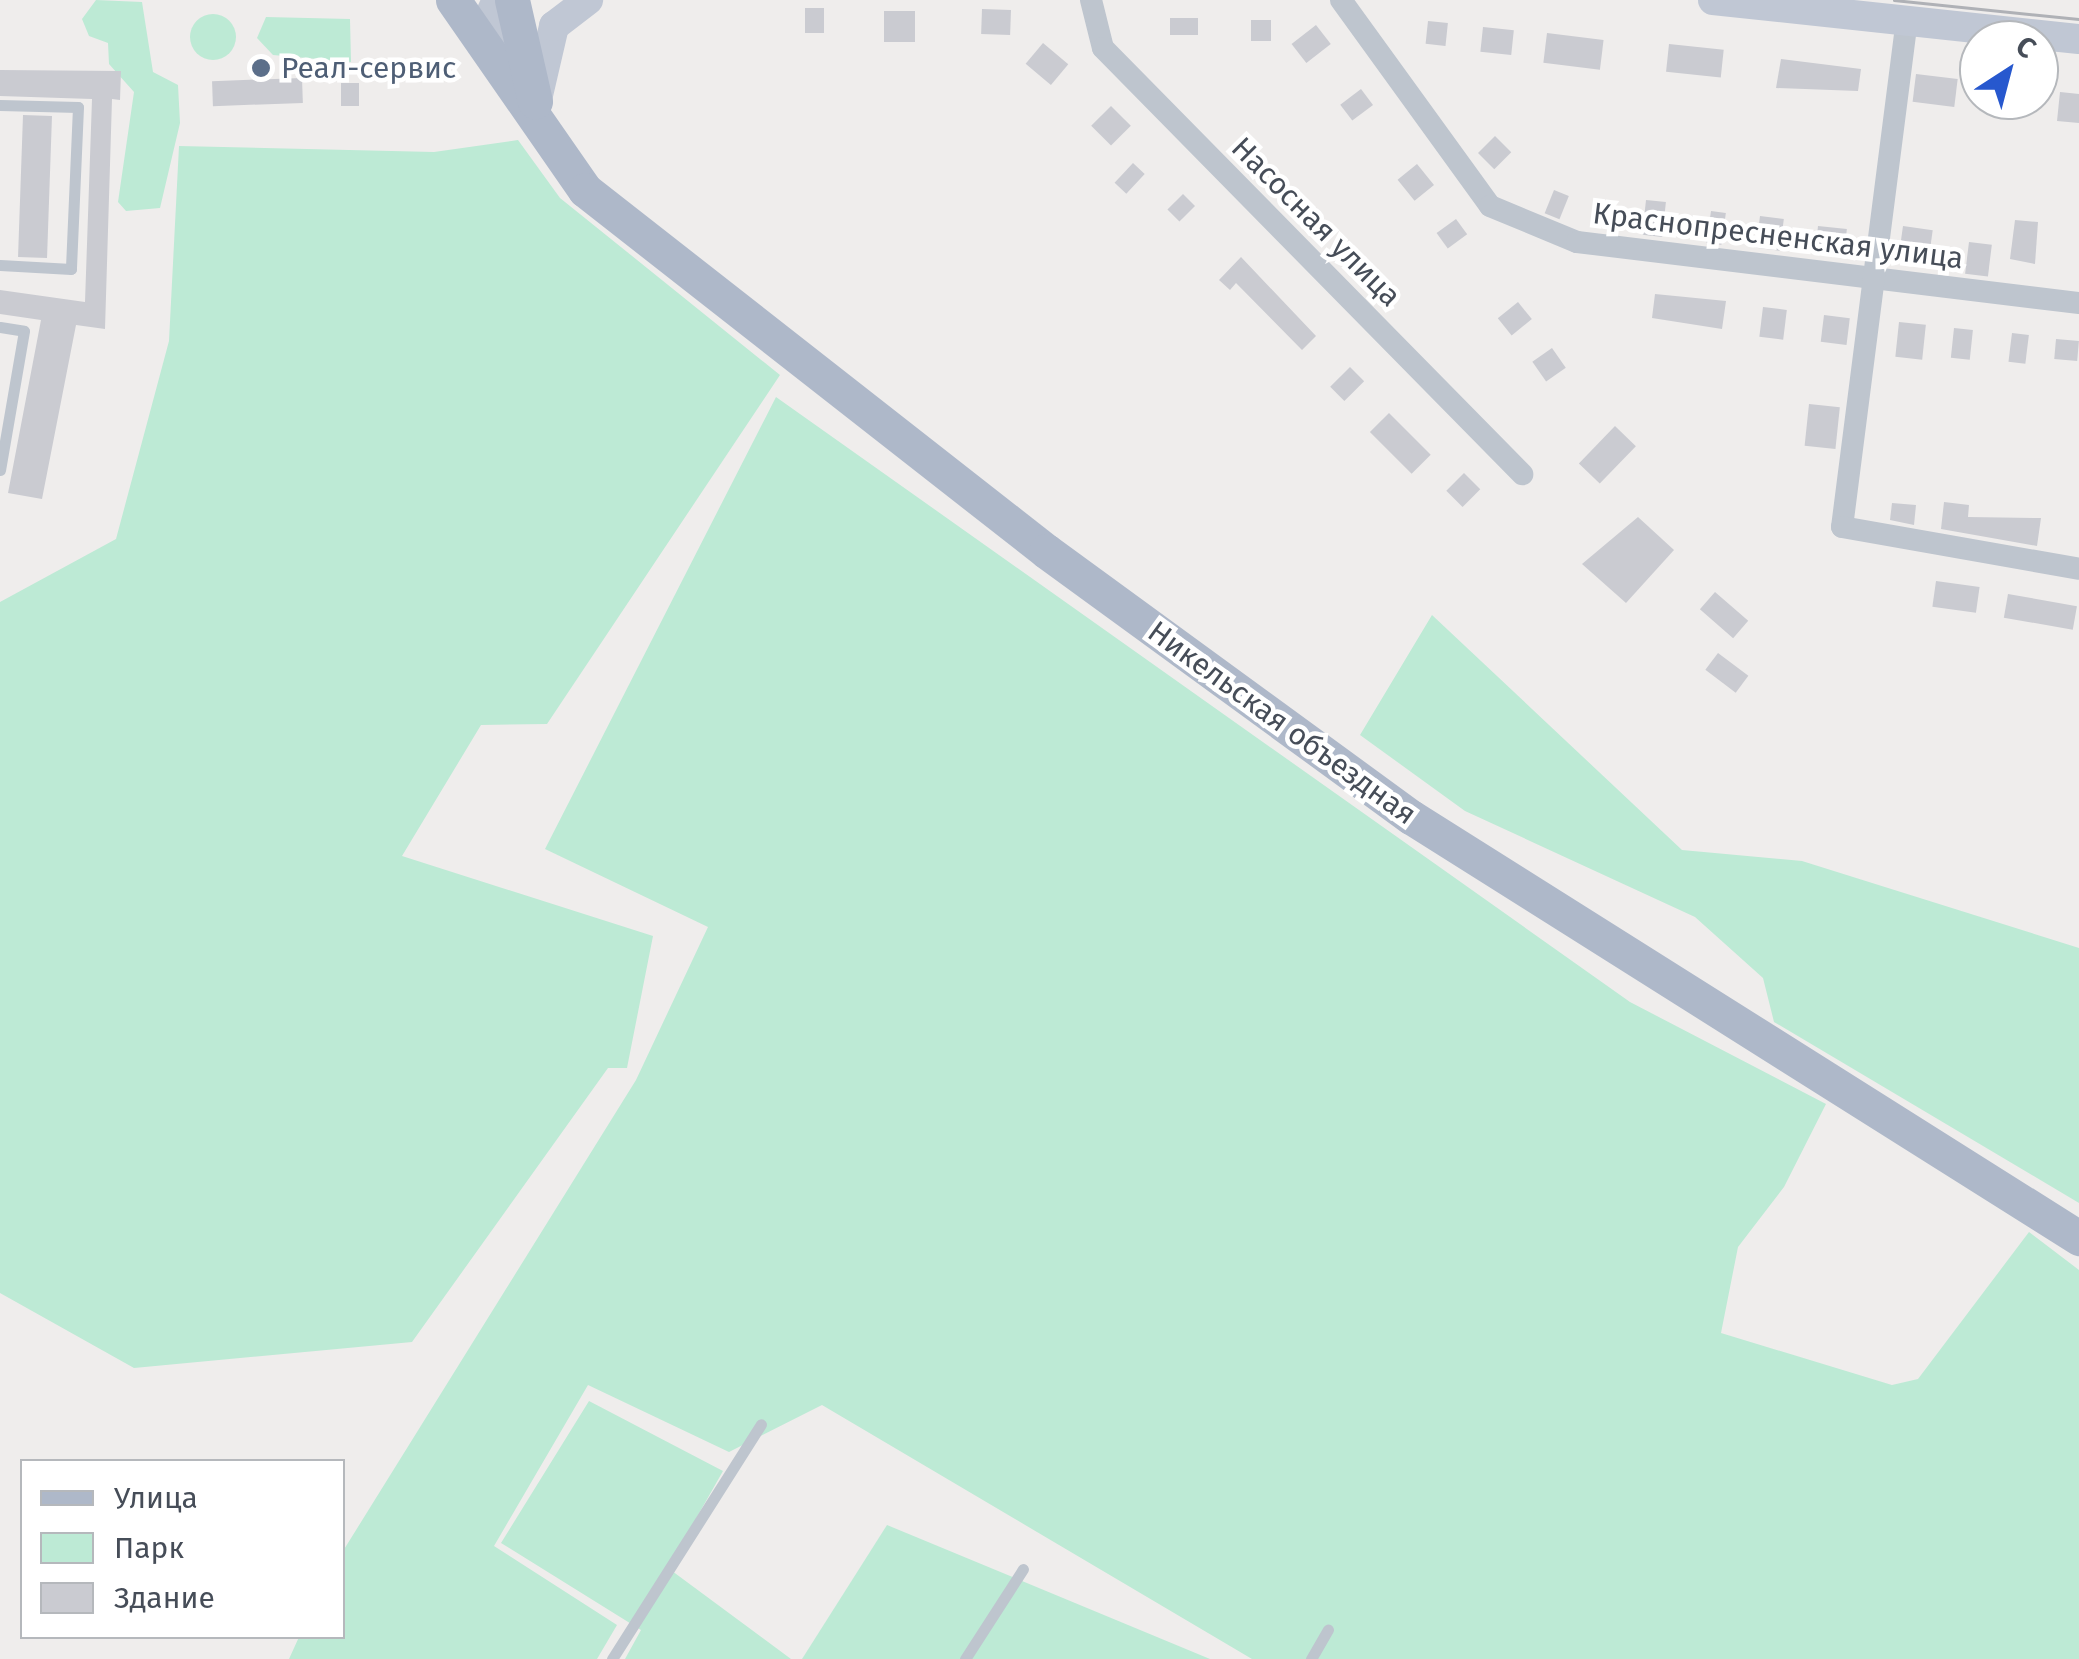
<!DOCTYPE html>
<html>
<head>
<meta charset="utf-8">
<style>
	body { margin:0 }
	#map { position:relative; width:2079px; height:1659px; overflow:hidden; background:#efedec; font-family:"Fira Sans",sans-serif }
	div>[style] { position:absolute }
	[style*='--x'] { left:calc(var(--x)*1px); top:calc(var(--y)*1px); width:calc(var(--w)*1px); rotate:calc(var(--a)*1deg) }
	.green>* { inset:0; background:#bdead5 }
	.round { border-radius:50% }
	.building>* { inset:0; background:#cacbd1; transform-origin:0 0 }
	.service>* { height:11px; margin:-5.5px; padding:0 5.5px; transform-origin:5.5px; border-radius:5.5px; background:#bec5ce }
	.minor>* { height:22px; margin:-11px; padding:0 11px; transform-origin:11px; border-radius:11px; background:#bec5ce }
	.secondary>* { height:30px; margin:-15px; padding:0 15px; transform-origin:15px; border-radius:15px; background:#c0c7d4 }
	.primary>* { height:35px; margin:-17.5px; padding:0 17.5px; transform-origin:17.5px; border-radius:17.5px; background:#aeb8c9 }
	.tram>* { height:2.5px; margin:-1.25px; padding:0 1.25px; transform-origin:1.25px; border-radius:1.25px; background:#afb1b6 }
	.dots>* { width:28px; height:28px; translate:-50% -50%; box-sizing:border-box; border:5px solid #fff; border-radius:50% }
	span { translate:-50% -50%; white-space:nowrap; text-align:center; line-height:1.15; -webkit-text-stroke:9px #fff; paint-order:stroke }
	.service-label { font-size:30px; color:#4e5e75 }
	.left { translate:0 -50%; text-align:left }
	.street-label { font-size:30px; color:#464d58 }
	.legend { position:absolute; left:20px; top:1459px; width:325px; height:180px; box-sizing:border-box; background:#fff; border:2px solid #b5b8bc; margin:0; padding:12px 18px; list-style:none; font-size:30px; color:#464d58 }
	.legend li { display:flex; align-items:center; gap:20px; height:50px }
	.legend b { width:50px; border:2px solid #b5b8bc }
	.north { position:absolute; left:1959px; top:20px; width:100px; height:100px; box-sizing:border-box; background:#fff; border:2px solid #b5b8bc; border-radius:50%; rotate:36deg; font-size:28px; font-weight:700; line-height:40px; text-align:center; color:#464d58 }
	.north::after { content:''; display:block; margin:auto; width:35px; height:45px; background:#2758ce; clip-path:polygon(50% 0,100% 100%,50% 72%,0 100%) }
</style>
</head>
<body>
<div id="map">
	<div class="green">
		<i style="clip-path:polygon(96px 0,142px 2px,153px 72px,178px 85px,180px 123px,160px 208px,126px 211px,118px 202px,134px 92px,109px 64px,108px 43px,89px 36px,82px 19px)"></i>
		<i class="round" style="left:190px;top:14px;width:46px;height:46px"></i>
		<i style="clip-path:polygon(266px 17px,350px 19px,351px 62px,273px 55px,257px 38px)"></i>
		<i style="clip-path:polygon(518px 140px,560px 198px,780px 375px,547px 724px,481px 725px,402px 856px,653px 936px,627px 1068px,608px 1068px,412px 1342px,134px 1368px,0 1293px,0 602px,116px 539px,169px 341px,179px 146px,434px 152px)"></i>
		<i style="clip-path:polygon(776px 397px,1630px 1002px,1826px 1104px,1784px 1187px,1738px 1247px,1721px 1333px,1892px 1385px,1918px 1379px,2029px 1232px,2079px 1270px,2079px 1659px,1252px 1659px,822px 1405px,729px 1452px,588px 1385px,494px 1546px,617px 1625px,597px 1659px,289px 1659px,299px 1637px,342px 1636px,343px 1551px,636px 1080px,708px 927px,545px 849px)"></i>
		<i style="clip-path:polygon(1432px 615px,1682px 850px,1802px 861px,2079px 948px,2079px 1203px,1774px 1022px,1763px 978px,1695px 917px,1465px 811px,1360px 735px)"></i>
		<i style="clip-path:polygon(589px 1401px,723px 1471px,668px 1568px,791px 1659px,625px 1659px,641px 1630px,501px 1543px)"></i>
		<i style="clip-path:polygon(887px 1525px,1210px 1659px,802px 1659px)"></i>
	</div>
	<div class="building">
		<i style="left:805px;top:8px;width:19px;height:25px"></i>
		<i style="left:982px;top:9px;width:29px;height:25px;rotate:2deg"></i>
		<i style="left:884px;top:11px;width:31px;height:31px"></i>
		<i style="left:1170px;top:18px;width:28px;height:17px"></i>
		<i style="left:1251px;top:20px;width:20px;height:21px"></i>
		<i style="left:1428px;top:21px;width:20px;height:23px;rotate:6deg"></i>
		<i style="left:1316px;top:25px;width:24px;height:31px;rotate:52deg"></i>
		<i style="left:1483px;top:27px;width:31px;height:25px;rotate:6deg"></i>
		<i style="left:1547px;top:33px;width:57px;height:30px;rotate:7deg"></i>
		<i style="left:1043px;top:43px;width:33px;height:27px;rotate:40deg"></i>
		<i style="left:1669px;top:44px;width:55px;height:28px;rotate:6deg"></i>
		<i style="clip-path:polygon(1781px 59px,1861px 69px,1858px 91px,1776px 88px)"></i>
		<i style="clip-path:polygon(0 70px,121px 71px,120px 100px,112px 99px,105px 329px,76px 325px,42px 499px,8px 493px,41px 320px,0 314px,0 290px,85px 302px,92px 99px,0 96px)"></i>
		<i style="left:1916px;top:74px;width:42px;height:28px;rotate:7deg"></i>
		<i style="left:302px;top:78px;width:25px;height:90px;rotate:88deg"></i>
		<i style="left:341px;top:83px;width:18px;height:23px"></i>
		<i style="left:1361px;top:89px;width:20px;height:26px;rotate:53deg"></i>
		<i style="clip-path:polygon(2060px 92px,2079px 94px,2079px 123px,2057px 121px)"></i>
		<i style="left:1111px;top:106px;width:28px;height:28px;rotate:45deg"></i>
		<i style="left:23px;top:115px;width:29px;height:142px;rotate:2deg"></i>
		<i style="left:1495px;top:136px;width:23px;height:24px;rotate:45deg"></i>
		<i style="left:1133px;top:163px;width:16px;height:27px;rotate:43deg"></i>
		<i style="left:1417px;top:164px;width:27px;height:25px;rotate:51deg"></i>
		<i style="left:1554px;top:190px;width:16px;height:25px;rotate:22deg"></i>
		<i style="left:1183px;top:194px;width:17px;height:22px;rotate:45deg"></i>
		<i style="left:1646px;top:200px;width:20px;height:35px;rotate:6deg"></i>
		<i style="left:1711px;top:211px;width:15px;height:32px;rotate:8deg"></i>
		<i style="left:1760px;top:216px;width:24px;height:32px;rotate:7deg"></i>
		<i style="left:1456px;top:219px;width:19px;height:24px;rotate:54deg"></i>
		<i style="clip-path:polygon(2015px 220px,2038px 222px,2035px 264px,2010px 259px)"></i>
		<i style="left:1818px;top:226px;width:29px;height:28px;rotate:6deg"></i>
		<i style="left:1903px;top:226px;width:30px;height:25px;rotate:8deg"></i>
		<i style="left:1969px;top:242px;width:23px;height:32px;rotate:7deg"></i>
		<i style="clip-path:polygon(1241px 257px,1316px 336px,1302px 350px,1236px 283px,1230px 290px,1219px 280px)"></i>
		<i style="clip-path:polygon(1655px 294px,1726px 301px,1722px 329px,1652px 318px)"></i>
		<i style="left:1518px;top:302px;width:22px;height:26px;rotate:51deg"></i>
		<i style="left:1763px;top:307px;width:24px;height:30px;rotate:7deg"></i>
		<i style="left:1824px;top:315px;width:26px;height:27px;rotate:7deg"></i>
		<i style="left:1899px;top:322px;width:27px;height:35px;rotate:6deg"></i>
		<i style="left:1954px;top:328px;width:19px;height:30px;rotate:6deg"></i>
		<i style="left:2012px;top:333px;width:17px;height:29px;rotate:7deg"></i>
		<i style="left:2056px;top:339px;width:23px;height:20px;rotate:5deg"></i>
		<i style="left:1552px;top:348px;width:24px;height:24px;rotate:55deg"></i>
		<i style="left:1350px;top:367px;width:20px;height:28px;rotate:45deg"></i>
		<i style="left:1809px;top:404px;width:31px;height:42px;rotate:6deg"></i>
		<i style="left:1389px;top:413px;width:59px;height:27px;rotate:45deg"></i>
		<i style="left:1615px;top:426px;width:29px;height:52px;rotate:44deg"></i>
		<i style="left:1464px;top:473px;width:23px;height:25px;rotate:45deg"></i>
		<i style="clip-path:polygon(1944px 502px,1969px 505px,1968px 517px,2041px 518px,2037px 546px,1941px 529px)"></i>
		<i style="clip-path:polygon(1892px 503px,1916px 505px,1914px 525px,1890px 520px)"></i>
		<i style="clip-path:polygon(1638px 517px,1674px 550px,1626px 603px,1582px 564px)"></i>
		<i style="left:1936px;top:581px;width:44px;height:26px;rotate:8deg"></i>
		<i style="left:1715px;top:592px;width:44px;height:23px;rotate:41deg"></i>
		<i style="left:2008px;top:594px;width:70px;height:24px;rotate:10deg"></i>
		<i style="left:1718px;top:653px;width:38px;height:21px;rotate:37deg"></i>
	</div>
	<div class="service">
		<i style="--x:0;--y:105;--w:78;--a:1.5"></i>
		<i style="--x:78;--y:107;--w:162;--a:92.5"></i>
		<i style="--x:71;--y:269;--w:71;--a:-176.8"></i>
		<i style="--x:0;--y:327;--w:24;--a:9"></i>
		<i style="--x:24;--y:331;--w:141;--a:99.8"></i>
		<i style="--x:612;--y:1659;--w:278;--a:-57.6"></i>
		<i style="--x:965;--y:1659;--w:107;--a:-57.2"></i>
		<i style="--x:1311;--y:1659;--w:34;--a:-60"></i>
	</div>
	<div class="minor">
		<i style="--x:1091;--y:0;--w:49;--a:76"></i>
		<i style="--x:1103;--y:48;--w:598;--a:45.47"></i>
		<i style="--x:1341;--y:0;--w:254;--a:54.1"></i>
		<i style="--x:1490;--y:206;--w:94;--a:22.5"></i>
		<i style="--x:1577;--y:242;--w:506;--a:6.93"></i>
		<i style="--x:1907;--y:19;--w:512;--a:97.29"></i>
		<i style="--x:1842;--y:527;--w:241;--a:10"></i>
	</div>
	<div class="secondary">
		<i style="--x:1713;--y:0;--w:368;--a:6.1"></i>
		<i style="--x:492;--y:45;--w:24;--a:-102"></i>
		<i style="--x:487;--y:22;--w:24;--a:-66"></i>
		<i style="--x:538;--y:95;--w:71;--a:-76.9"></i>
		<i style="--x:554;--y:26;--w:43;--a:-37.4"></i>
	</div>
	<div class="primary">
		<i style="--x:453;--y:0;--w:231;--a:55.2"></i>
		<i style="--x:585;--y:190;--w:586;--a:38.06"></i>
		<i style="--x:1046;--y:551;--w:452;--a:36.1"></i>
		<i style="--x:1411;--y:817;--w:790;--a:32.22"></i>
		<i style="--x:512;--y:0;--w:104;--a:77.2"></i>
	</div>
	<div class="tram">
		<i style="--x:1894;--y:0;--w:186;--a:5.9"></i>
	</div>
	<div class="dots">
		<i style="left:261px;top:68px;background:#5c6f8a"></i>
	</div>
	<div class="service-label">
		<span class="left" style="left:281px;top:68px">Реал-сервис</span>
	</div>
	<div class="street-label">
		<span style="left:1316px;top:222px;rotate:45deg">Насосная улица</span>
		<span style="left:1778px;top:236px;rotate:7deg">Краснопресненская улица</span>
		<span style="left:1282px;top:723px;rotate:36deg">Никельская объездная</span>
	</div>
	<ul class="legend">
	<li><b style="height:12px;background:#aeb8c9"></b>Улица</li>
	<li><b style="height:28px;background:#bdead5"></b>Парк</li>
	<li><b style="height:28px;background:#cacbd1"></b>Здание</li>
	</ul>
	<div class="north">С</div>
</div>
</body>
</html>
